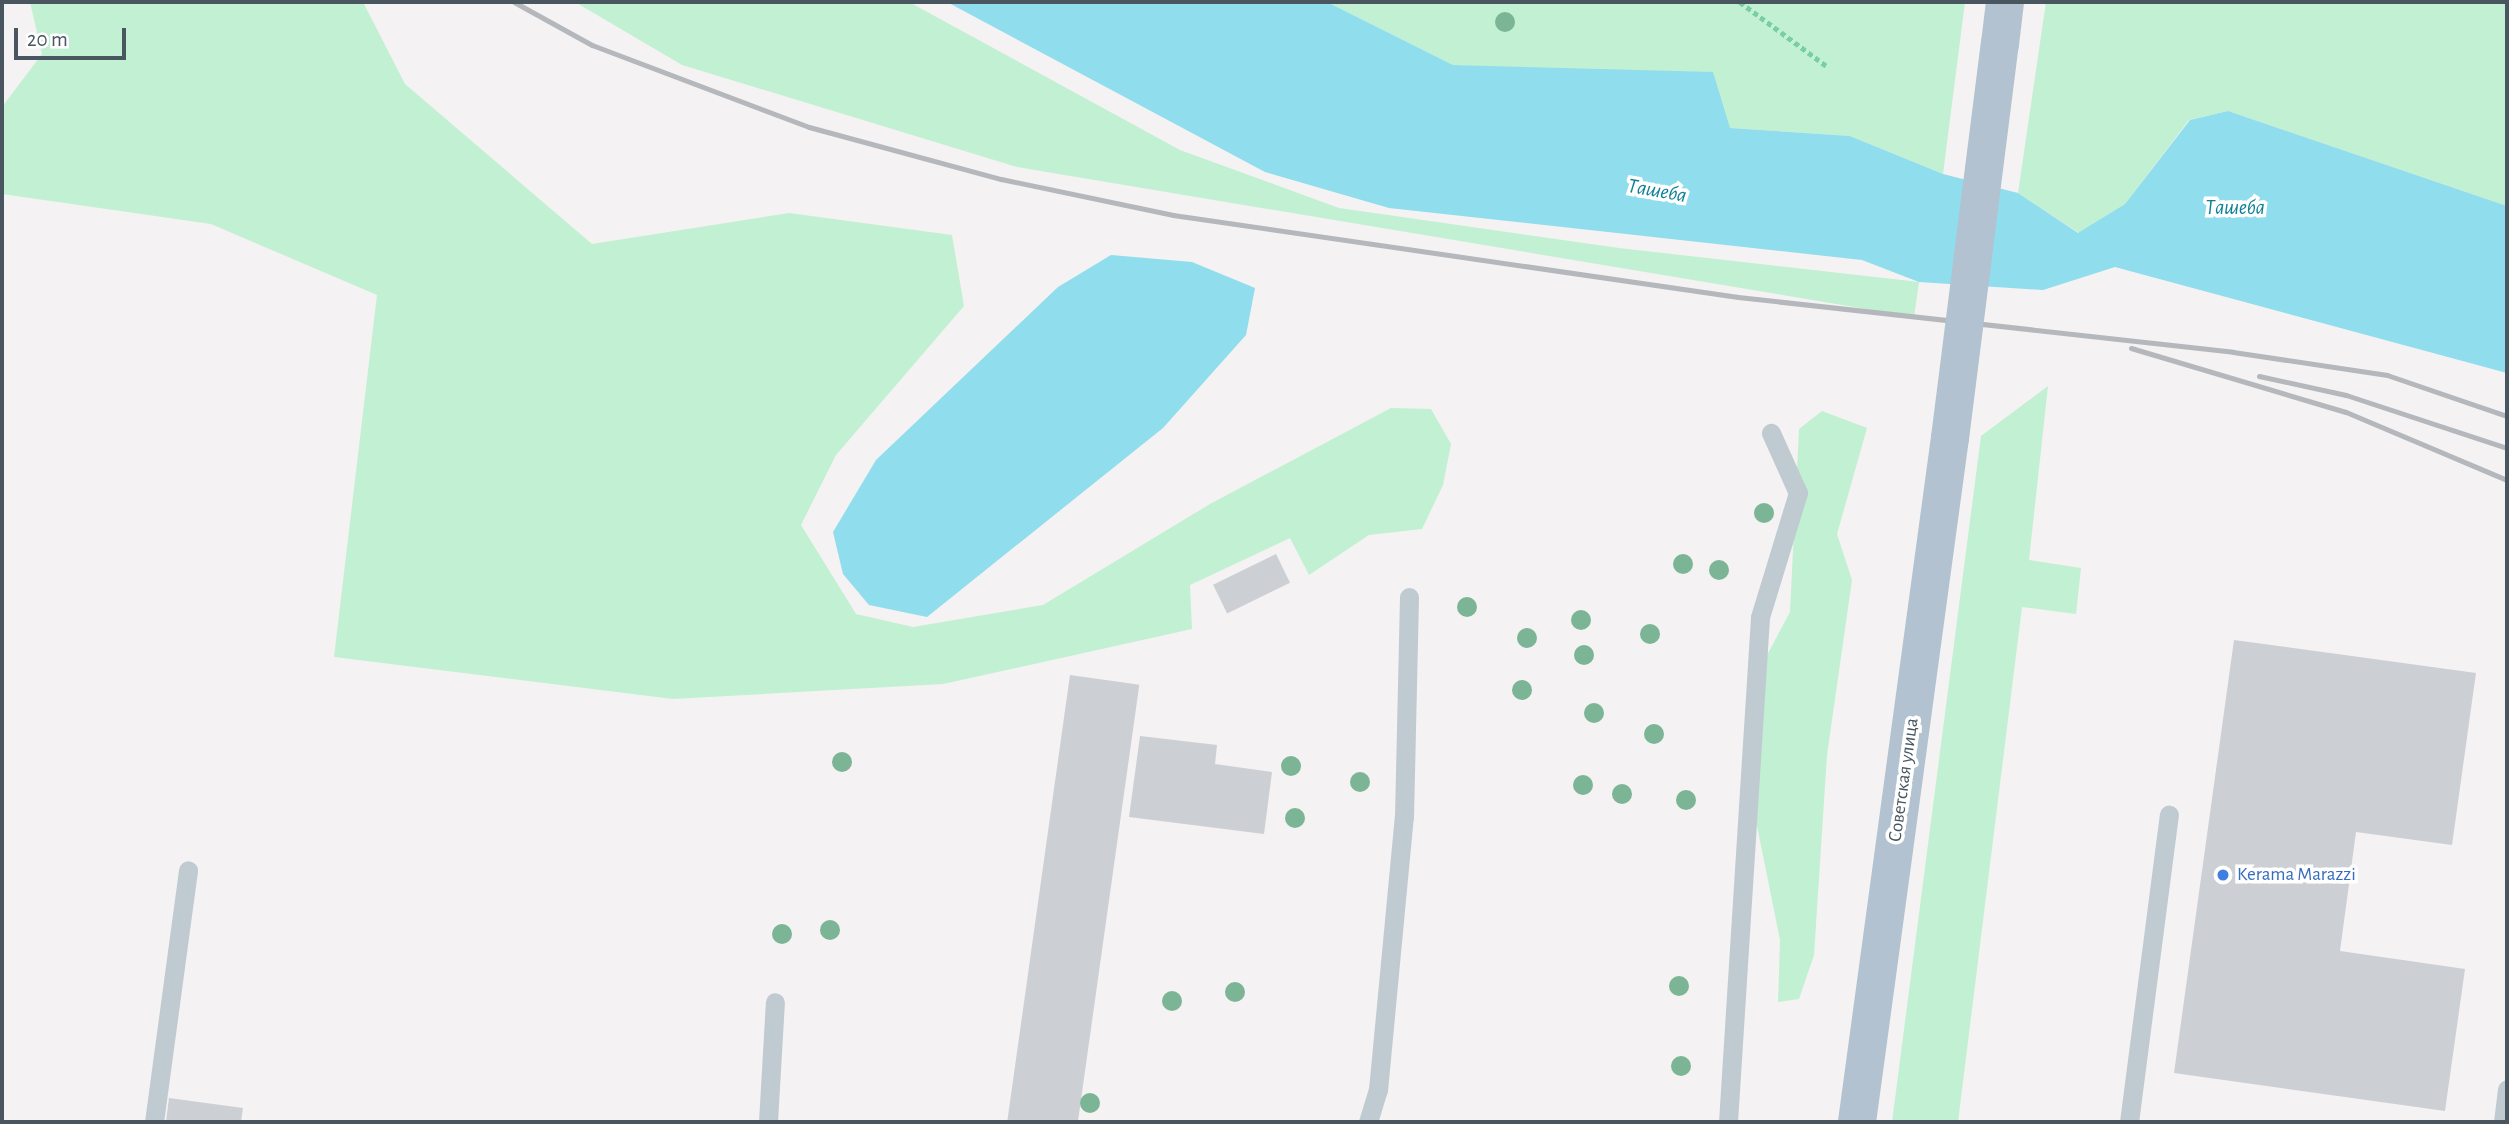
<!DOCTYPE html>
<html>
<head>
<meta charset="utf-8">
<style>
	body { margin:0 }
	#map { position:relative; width:2509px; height:1124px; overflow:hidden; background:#f4f2f2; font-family:"Alegreya Sans",sans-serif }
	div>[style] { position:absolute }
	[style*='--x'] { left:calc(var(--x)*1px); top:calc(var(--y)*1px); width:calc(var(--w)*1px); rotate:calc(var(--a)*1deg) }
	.green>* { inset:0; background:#c2f0d2 }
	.water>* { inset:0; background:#8fdded }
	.building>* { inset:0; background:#cccfd4; transform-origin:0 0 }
	.path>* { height:4.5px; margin-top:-2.25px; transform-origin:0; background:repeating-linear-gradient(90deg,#79cfa2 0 5px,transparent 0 8.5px) }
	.service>* { height:19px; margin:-9.5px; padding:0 9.5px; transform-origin:9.5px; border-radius:9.5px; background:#c0cad1 }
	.primary>* { height:38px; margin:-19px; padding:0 19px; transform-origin:19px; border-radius:19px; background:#b2c2d0 }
	.rail>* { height:5px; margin:-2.5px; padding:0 2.5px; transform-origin:2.5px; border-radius:2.5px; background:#b4b7bc }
	.primary-bridge>* { height:38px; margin:-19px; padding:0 19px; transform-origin:19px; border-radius:19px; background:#b2c2d0 }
	.trees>* { width:20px; height:20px; margin:-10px; border-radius:50%; background:#7bb596 }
	.dots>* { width:19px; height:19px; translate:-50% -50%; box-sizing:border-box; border:4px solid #fff; border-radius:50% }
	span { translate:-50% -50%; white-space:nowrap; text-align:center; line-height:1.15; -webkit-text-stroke:7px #fff; paint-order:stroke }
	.street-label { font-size:19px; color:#495660 }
	.shop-label { font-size:19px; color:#366cbe }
	.left { translate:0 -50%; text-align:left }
	.water-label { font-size:21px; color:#0d8098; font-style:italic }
	.frame { position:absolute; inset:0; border:4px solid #495660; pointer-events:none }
	.scale { position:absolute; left:14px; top:28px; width:112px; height:32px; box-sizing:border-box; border:4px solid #495660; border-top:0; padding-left:9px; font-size:21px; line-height:24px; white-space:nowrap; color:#495660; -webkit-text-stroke:5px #fff; paint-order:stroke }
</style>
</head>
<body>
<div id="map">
	<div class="green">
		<i style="clip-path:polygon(30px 2px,363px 2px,405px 84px,592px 244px,789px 213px,952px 235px,964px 306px,836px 455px,801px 525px,856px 614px,913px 627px,1043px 605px,1210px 504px,1391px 408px,1431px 409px,1451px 444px,1443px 485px,1422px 529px,1369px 535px,1309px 575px,1290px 538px,1190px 585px,1192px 629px,943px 684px,673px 699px,334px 657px,377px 295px,211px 224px,2px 194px,2px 107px,42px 54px)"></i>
		<i style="clip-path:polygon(575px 2px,909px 2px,1180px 150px,1339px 208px,1619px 248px,1919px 282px,1914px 317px,1017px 167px,682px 65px)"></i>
		<i style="clip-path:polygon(1327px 2px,1965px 2px,1943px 174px,1850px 136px,1730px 128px,1559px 69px,1453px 65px)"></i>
		<i style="clip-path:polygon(2046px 2px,2507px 2px,2507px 206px,2228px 111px,2189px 120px,2125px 204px,2079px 233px,2018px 193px)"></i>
		<i style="clip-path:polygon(2048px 386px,2029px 560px,2081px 568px,2076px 614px,2022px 607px,1958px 1122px,1892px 1122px,1981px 436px)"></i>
		<i style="clip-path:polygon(1822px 411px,1867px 428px,1837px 534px,1852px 580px,1827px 755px,1814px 955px,1799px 999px,1778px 1002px,1780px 940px,1755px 816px,1765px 659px,1790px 612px,1799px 429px)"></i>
	</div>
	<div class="water">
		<i style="clip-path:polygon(947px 2px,1327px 2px,1453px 65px,1713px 72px,1730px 128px,1850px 136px,1943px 174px,2018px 193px,2078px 233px,2125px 204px,2190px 120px,2228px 111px,2507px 206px,2507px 373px,2115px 267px,2043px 290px,1919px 282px,1862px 260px,1389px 208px,1265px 172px)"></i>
		<i style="clip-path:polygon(1111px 255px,1192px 262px,1255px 288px,1246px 335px,1163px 428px,927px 617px,869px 605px,843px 574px,833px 532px,876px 460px,1058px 287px)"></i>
	</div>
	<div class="building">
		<i style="left:1276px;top:554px;width:32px;height:70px;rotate:64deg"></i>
		<i style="clip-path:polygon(2234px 640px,2476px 673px,2452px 845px,2356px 832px,2340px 951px,2465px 969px,2445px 1111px,2174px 1073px)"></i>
		<i style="left:1070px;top:675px;width:70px;height:452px;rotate:8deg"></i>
		<i style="clip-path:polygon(1140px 736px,1217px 745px,1215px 764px,1272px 772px,1264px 834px,1129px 817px)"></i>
		<i style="clip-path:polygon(169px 1098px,243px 1108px,241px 1122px,166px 1122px)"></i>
	</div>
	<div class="path">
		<i style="--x:1740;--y:2;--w:109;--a:36.5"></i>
	</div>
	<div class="service">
		<i style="--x:154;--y:1122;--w:254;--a:-82.3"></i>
		<i style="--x:768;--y:1122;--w:120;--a:-86.7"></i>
		<i style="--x:1368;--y:1122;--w:34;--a:-73"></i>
		<i style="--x:1378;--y:1090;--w:274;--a:-84.6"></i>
		<i style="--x:1404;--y:817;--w:220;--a:-88.7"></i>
		<i style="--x:1728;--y:1122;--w:506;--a:-86.37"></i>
		<i style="--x:1760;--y:617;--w:130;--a:-73"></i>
		<i style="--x:1798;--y:493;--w:66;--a:-114.2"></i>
		<i style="--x:2129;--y:1122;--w:310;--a:-82.6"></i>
		<i style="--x:2503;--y:1122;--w:33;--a:-83"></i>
	</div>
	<div class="primary">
		<i style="--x:2000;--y:44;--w:42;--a:-83.2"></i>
		<i style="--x:1857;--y:1122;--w:690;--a:-82.26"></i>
	</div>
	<div class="rail">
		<i style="--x:514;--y:2;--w:89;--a:28.9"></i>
		<i style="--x:592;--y:45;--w:232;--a:20.7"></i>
		<i style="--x:809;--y:127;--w:199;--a:15.2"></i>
		<i style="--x:1001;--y:179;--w:176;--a:11.8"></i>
		<i style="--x:1173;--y:215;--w:571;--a:8.26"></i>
		<i style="--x:1738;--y:297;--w:498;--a:6.3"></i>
		<i style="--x:2233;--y:352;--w:156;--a:8.5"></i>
		<i style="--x:2387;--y:375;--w:127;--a:18.9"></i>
		<i style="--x:2131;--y:348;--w:224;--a:16.6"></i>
		<i style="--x:2346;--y:412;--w:175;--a:22.9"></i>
		<i style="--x:2259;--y:376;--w:89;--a:12.3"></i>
		<i style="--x:2346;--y:395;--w:169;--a:18.2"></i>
	</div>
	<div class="primary-bridge">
		<i style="--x:1950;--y:438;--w:397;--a:-82.8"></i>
	</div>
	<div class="trees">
		<i style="left:1505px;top:22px"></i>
		<i style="left:1764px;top:513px"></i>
		<i style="left:1683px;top:564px"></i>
		<i style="left:1719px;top:570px"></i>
		<i style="left:1467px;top:607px"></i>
		<i style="left:1581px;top:620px"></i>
		<i style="left:1650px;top:634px"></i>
		<i style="left:1527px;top:638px"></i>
		<i style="left:1584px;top:655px"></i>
		<i style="left:1522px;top:690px"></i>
		<i style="left:1594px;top:713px"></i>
		<i style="left:1654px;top:734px"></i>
		<i style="left:842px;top:762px"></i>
		<i style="left:1291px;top:766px"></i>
		<i style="left:1360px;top:782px"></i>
		<i style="left:1583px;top:785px"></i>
		<i style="left:1622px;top:794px"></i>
		<i style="left:1686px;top:800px"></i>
		<i style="left:1295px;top:818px"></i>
		<i style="left:830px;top:930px"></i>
		<i style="left:782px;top:934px"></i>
		<i style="left:1679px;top:986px"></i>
		<i style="left:1235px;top:992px"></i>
		<i style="left:1172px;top:1001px"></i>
		<i style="left:1681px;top:1066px"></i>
		<i style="left:1090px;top:1103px"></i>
	</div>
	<div class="dots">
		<i style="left:2223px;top:875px;background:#3f7fe0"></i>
	</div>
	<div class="street-label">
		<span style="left:1904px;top:780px;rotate:-82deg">Советская улица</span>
	</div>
	<div class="shop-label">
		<span class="left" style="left:2237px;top:875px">Kerama Marazzi</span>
	</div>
	<div class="water-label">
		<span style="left:1657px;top:191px;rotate:10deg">Ташеба</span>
		<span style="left:2235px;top:208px">Ташеба</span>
	</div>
	<div class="frame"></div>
	<div class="scale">20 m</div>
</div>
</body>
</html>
